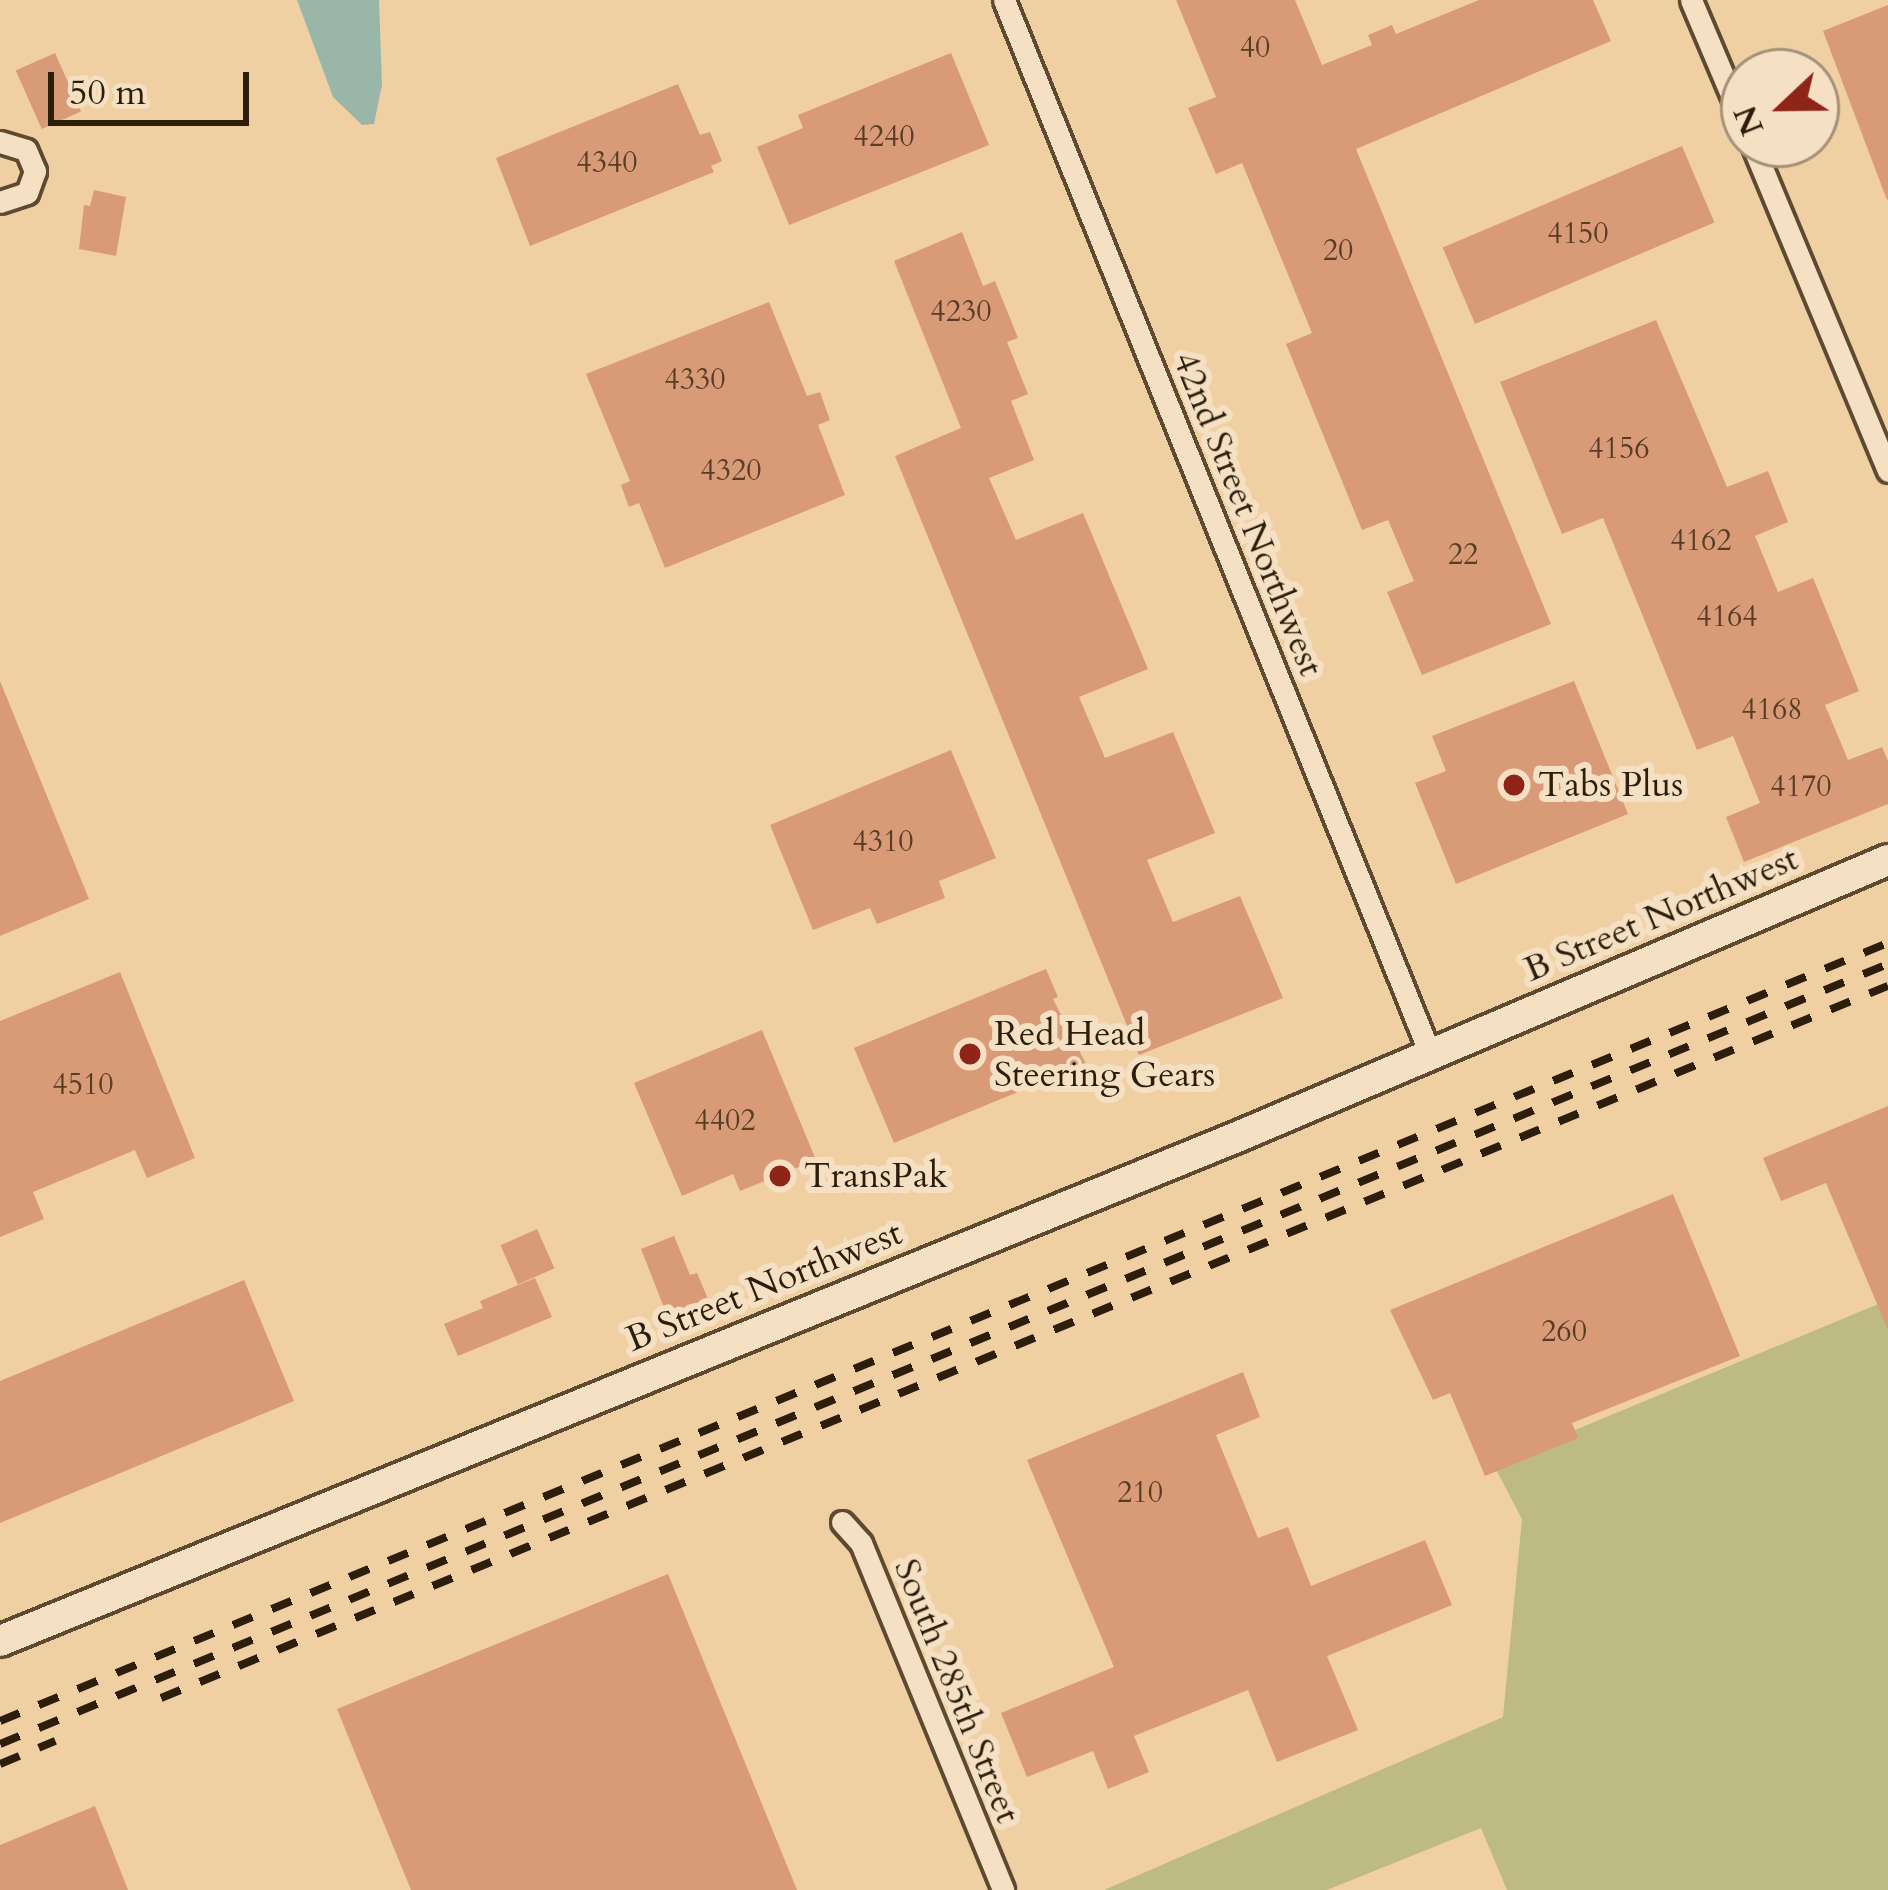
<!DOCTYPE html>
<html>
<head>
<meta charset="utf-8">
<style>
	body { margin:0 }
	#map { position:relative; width:1888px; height:1890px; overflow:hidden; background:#f0d0a3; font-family:Cardo,serif }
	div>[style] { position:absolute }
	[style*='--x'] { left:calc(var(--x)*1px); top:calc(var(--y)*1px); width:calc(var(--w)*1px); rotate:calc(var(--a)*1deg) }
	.green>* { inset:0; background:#bdba83 }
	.water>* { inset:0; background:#9ab6a8 }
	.building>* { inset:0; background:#d99a77; transform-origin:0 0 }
	.roads { filter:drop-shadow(3px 0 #5d4a31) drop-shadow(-3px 0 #5d4a31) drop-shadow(0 3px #5d4a31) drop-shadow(0 -3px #5d4a31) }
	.street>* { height:21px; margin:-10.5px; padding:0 10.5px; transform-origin:10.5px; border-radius:10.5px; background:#f5e0c3 }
	.secondary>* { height:30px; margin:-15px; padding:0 15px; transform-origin:15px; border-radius:15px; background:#f5e0c3 }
	.rail>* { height:8px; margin-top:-4px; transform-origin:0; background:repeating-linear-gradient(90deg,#2c1e0b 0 21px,transparent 0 42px) }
	.dots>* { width:33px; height:33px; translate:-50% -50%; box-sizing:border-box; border:6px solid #f5e0c3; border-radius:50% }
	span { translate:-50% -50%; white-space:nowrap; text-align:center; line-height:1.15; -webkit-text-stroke:12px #f5e0c3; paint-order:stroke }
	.number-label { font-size:30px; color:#573d26 }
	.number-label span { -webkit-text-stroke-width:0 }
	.street-label { font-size:36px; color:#2c1e0b }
	.poi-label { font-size:36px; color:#2c1e0b }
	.left { translate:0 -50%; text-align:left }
	.north { position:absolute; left:1720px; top:48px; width:120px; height:120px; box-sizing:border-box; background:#f5e0c3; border:3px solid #a59279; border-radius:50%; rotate:248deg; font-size:33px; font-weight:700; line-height:48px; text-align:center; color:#2c1e0b }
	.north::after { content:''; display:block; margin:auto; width:42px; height:54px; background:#8f2418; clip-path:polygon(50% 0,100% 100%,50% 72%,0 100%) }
	.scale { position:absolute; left:48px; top:72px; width:201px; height:54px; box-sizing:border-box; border:6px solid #2c1e0b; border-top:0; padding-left:15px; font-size:36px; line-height:42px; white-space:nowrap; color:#2c1e0b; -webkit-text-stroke:9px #f5e0c3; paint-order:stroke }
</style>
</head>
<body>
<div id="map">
	<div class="green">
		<i style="clip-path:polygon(1888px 1300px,1888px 1890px,1507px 1890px,1481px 1828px,1327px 1890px,1104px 1890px,1503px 1717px,1522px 1519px,1493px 1464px)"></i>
	</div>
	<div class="water">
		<i style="clip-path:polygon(297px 0,379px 0,382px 85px,374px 124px,362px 125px,333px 97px)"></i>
	</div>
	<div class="building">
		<i style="clip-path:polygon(1176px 0,1295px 0,1322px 65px,1372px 45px,1368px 35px,1392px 25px,1396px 34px,1479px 0,1593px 0,1611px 41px,1356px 149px,1551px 624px,1422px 675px,1387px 592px,1414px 581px,1388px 520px,1362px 530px,1286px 344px,1312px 333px,1242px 163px,1216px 174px,1188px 108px,1216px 97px)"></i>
		<i style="clip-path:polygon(1888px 5px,1888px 199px,1887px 200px,1823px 31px)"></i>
		<i style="left:55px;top:53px;width:64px;height:43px;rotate:66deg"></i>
		<i style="clip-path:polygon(951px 53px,989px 145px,789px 225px,757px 147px,803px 128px,798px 115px)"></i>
		<i style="clip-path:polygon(678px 84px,700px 135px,710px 132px,722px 161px,711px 166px,714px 172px,530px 246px,496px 158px)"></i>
		<i style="left:1682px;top:146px;width:83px;height:260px;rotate:67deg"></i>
		<i style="clip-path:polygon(94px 190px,126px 197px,116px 256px,79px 249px,84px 205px,90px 206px)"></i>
		<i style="clip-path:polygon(962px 232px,983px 286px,995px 281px,1018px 338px,1007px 342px,1028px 394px,1011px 401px,1034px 460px,989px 478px,1016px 540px,1083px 513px,1148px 669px,1079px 697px,1105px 758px,1173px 732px,1215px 833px,1147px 860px,1173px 922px,1240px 896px,1283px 998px,1139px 1055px,895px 456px,961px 428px,894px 261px)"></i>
		<i style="clip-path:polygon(769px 302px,807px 396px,820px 392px,830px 420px,818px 425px,845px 495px,665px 568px,639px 503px,629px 507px,621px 485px,630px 481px,586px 374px)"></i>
		<i style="clip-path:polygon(1656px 320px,1727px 487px,1768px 471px,1788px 522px,1755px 536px,1778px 592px,1813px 578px,1859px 691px,1825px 705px,1848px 760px,1882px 747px,1888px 761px,1888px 804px,1744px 862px,1726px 817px,1760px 803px,1733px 736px,1697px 750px,1603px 518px,1562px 534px,1500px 382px)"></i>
		<i style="clip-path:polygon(0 681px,89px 899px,0 936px)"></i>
		<i style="clip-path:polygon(1574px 681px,1628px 814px,1456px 884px,1415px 783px,1446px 771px,1432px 736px)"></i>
		<i style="clip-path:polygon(951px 750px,996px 858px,939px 881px,945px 898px,877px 924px,870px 908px,813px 930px,770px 825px)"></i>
		<i style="clip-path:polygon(1046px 969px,1058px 997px,1053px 999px,1086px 1064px,894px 1143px,854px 1048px)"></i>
		<i style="clip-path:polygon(120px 972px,195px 1158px,147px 1178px,135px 1150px,33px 1192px,44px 1219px,0 1237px,0 1021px)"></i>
		<i style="clip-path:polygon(762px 1030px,816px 1160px,740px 1191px,733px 1174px,682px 1196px,634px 1083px)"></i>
		<i style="clip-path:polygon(1888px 1106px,1888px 1330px,1826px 1183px,1781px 1201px,1763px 1158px)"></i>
		<i style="clip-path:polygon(1673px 1194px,1740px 1356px,1572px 1423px,1578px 1438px,1485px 1476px,1450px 1393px,1433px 1400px,1390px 1310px)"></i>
		<i style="left:537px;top:1229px;width:43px;height:40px;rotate:66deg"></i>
		<i style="clip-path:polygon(674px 1236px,690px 1275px,697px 1273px,708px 1299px,667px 1315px,641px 1249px)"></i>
		<i style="clip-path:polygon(535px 1278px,552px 1317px,458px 1356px,444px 1324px,483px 1308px,480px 1301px)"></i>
		<i style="clip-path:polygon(244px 1280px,294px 1401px,0 1523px,0 1381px)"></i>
		<i style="clip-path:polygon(1243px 1372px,1260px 1417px,1216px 1435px,1258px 1538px,1288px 1527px,1311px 1586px,1425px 1540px,1452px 1605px,1327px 1656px,1358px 1730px,1277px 1762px,1248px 1690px,1134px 1736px,1149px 1772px,1108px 1789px,1093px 1751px,1027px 1777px,1001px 1713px,1114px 1667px,1027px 1460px)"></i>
		<i style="clip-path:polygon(668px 1574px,797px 1890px,411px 1890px,337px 1709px)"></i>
		<i style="clip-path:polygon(95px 1806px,128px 1890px,0 1890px,0 1845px)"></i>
	</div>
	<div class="roads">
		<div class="street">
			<i style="--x:1004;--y:0;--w:1137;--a:67.99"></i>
			<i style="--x:1691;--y:0;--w:136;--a:67"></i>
			<i style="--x:0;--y:142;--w:27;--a:17"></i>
			<i style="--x:26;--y:150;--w:23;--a:67"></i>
			<i style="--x:35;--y:171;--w:23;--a:110"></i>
			<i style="--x:27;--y:193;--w:28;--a:162"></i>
			<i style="--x:1752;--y:144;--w:354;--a:67.4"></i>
			<i style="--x:842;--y:1522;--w:28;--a:48"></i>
			<i style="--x:861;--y:1543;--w:375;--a:67.7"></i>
		</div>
		<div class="secondary">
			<i style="--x:0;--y:1641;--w:1336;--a:-22.17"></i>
			<i style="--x:1237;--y:1137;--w:707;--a:-23.05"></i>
		</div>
	</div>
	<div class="rail">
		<i style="--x:161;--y:1698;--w:1868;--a:-22.41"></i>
		<i style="--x:0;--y:1721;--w:2042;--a:-22.4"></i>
		<i style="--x:0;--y:1744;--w:2043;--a:-22.45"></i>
		<i style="--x:0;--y:1764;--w:60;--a:-22.7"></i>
	</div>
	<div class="dots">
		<i style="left:1514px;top:785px;background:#8f2418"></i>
		<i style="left:970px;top:1054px;background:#8f2418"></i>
		<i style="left:780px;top:1176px;background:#8f2418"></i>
	</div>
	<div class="number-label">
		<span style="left:1255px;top:48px">40</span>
		<span style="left:884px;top:137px">4240</span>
		<span style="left:607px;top:163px">4340</span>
		<span style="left:1578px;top:234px">4150</span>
		<span style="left:1338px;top:251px">20</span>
		<span style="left:961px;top:312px">4230</span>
		<span style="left:695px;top:380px">4330</span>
		<span style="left:1619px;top:449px">4156</span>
		<span style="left:731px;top:471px">4320</span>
		<span style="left:1701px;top:541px">4162</span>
		<span style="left:1463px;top:555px">22</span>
		<span style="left:1727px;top:617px">4164</span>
		<span style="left:1772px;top:710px">4168</span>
		<span style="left:1801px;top:787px">4170</span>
		<span style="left:883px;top:842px">4310</span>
		<span style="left:83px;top:1085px">4510</span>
		<span style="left:725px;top:1121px">4402</span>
		<span style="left:1564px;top:1332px">260</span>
		<span style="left:1140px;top:1493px">210</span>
	</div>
	<div class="street-label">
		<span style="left:1248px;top:514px;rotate:68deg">42nd Street Northwest</span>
		<span style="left:1661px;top:914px;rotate:-23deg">B Street Northwest</span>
		<span style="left:764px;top:1286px;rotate:-22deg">B Street Northwest</span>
		<span style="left:957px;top:1691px;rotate:68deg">South 285th Street</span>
	</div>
	<div class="poi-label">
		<span class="left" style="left:1538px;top:785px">Tabs Plus</span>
		<span class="left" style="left:994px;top:1054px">Red Head<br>Steering Gears</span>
		<span class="left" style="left:804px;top:1176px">TransPak</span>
	</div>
	<div class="north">N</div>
	<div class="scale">50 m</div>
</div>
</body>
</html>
